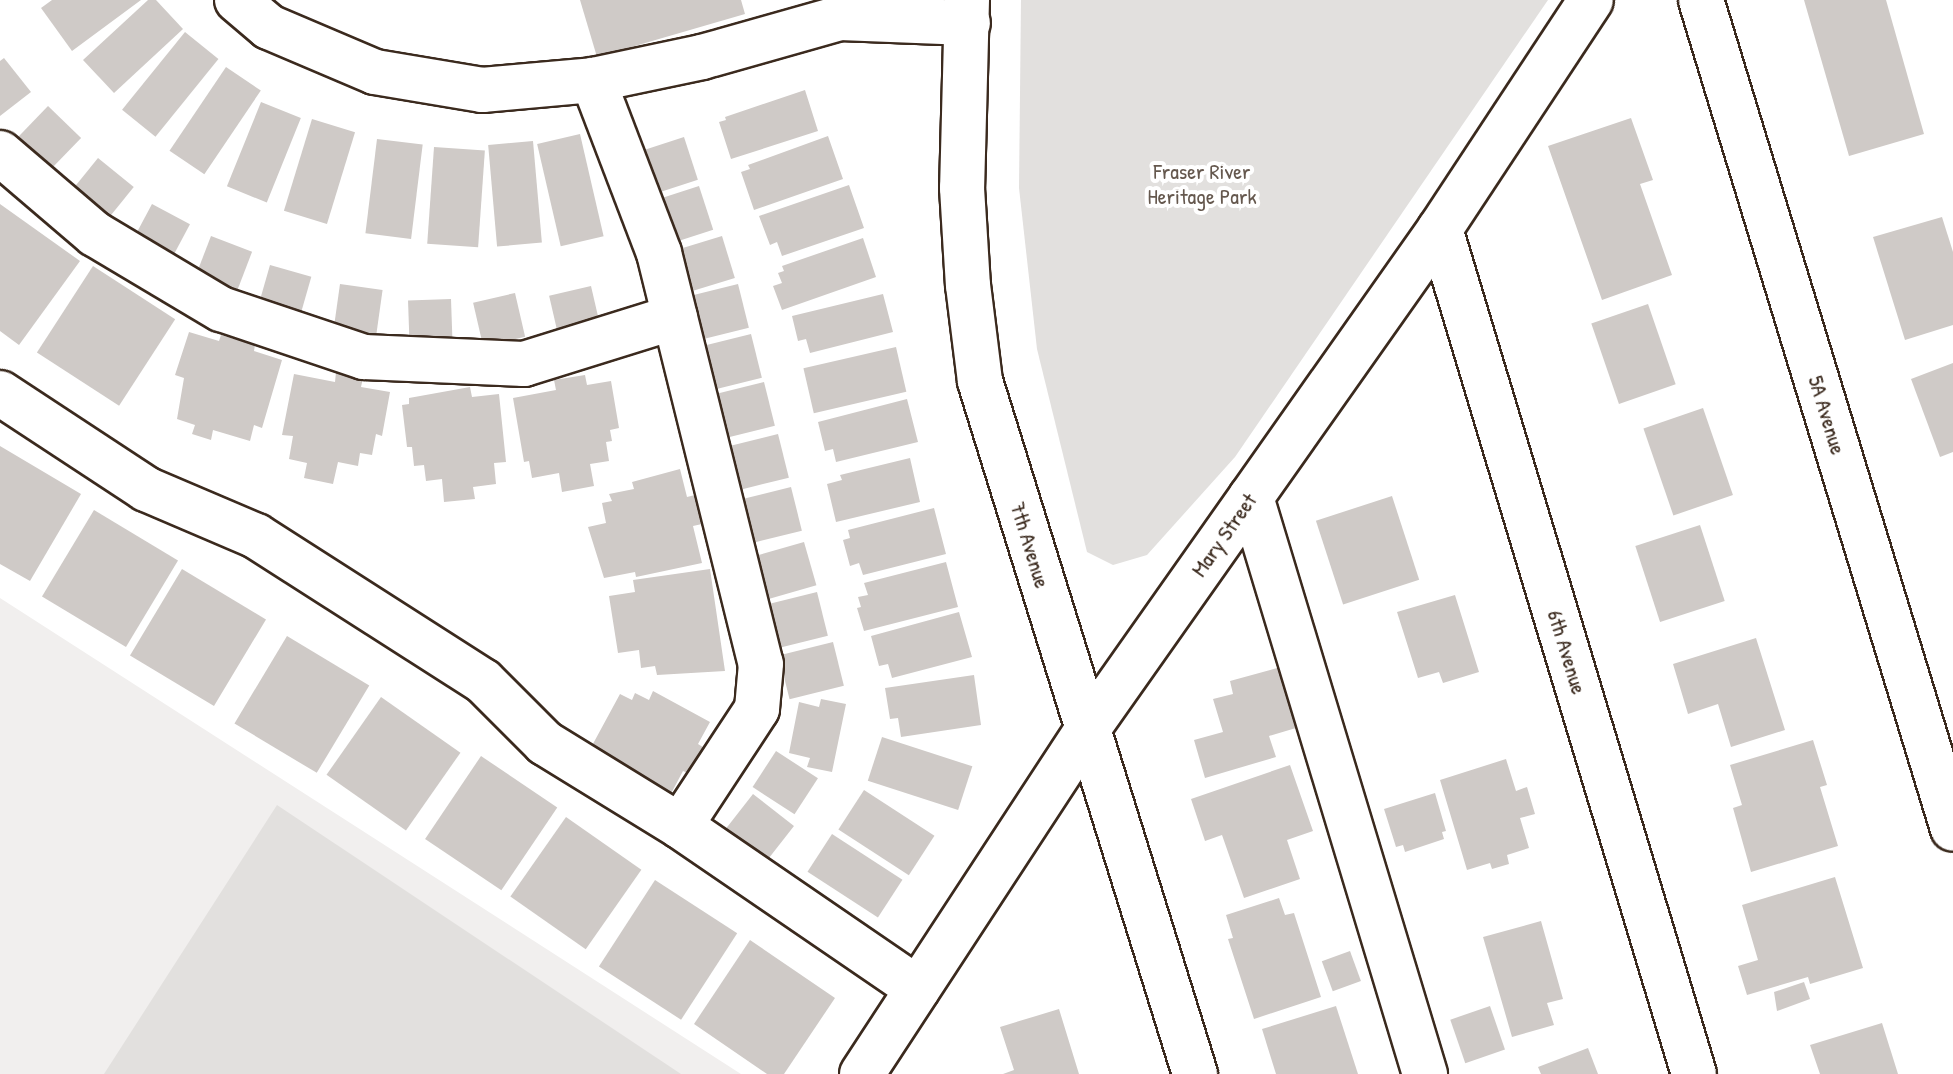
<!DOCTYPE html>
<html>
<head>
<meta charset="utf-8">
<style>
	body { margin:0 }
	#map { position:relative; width:1953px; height:1074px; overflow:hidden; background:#fff; font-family:"Patrick Hand",sans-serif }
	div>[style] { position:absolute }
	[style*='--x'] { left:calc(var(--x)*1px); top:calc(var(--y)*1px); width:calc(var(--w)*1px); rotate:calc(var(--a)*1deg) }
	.built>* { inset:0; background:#f1efee }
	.green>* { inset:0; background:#e2e0de }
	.building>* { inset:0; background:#cfcac7; transform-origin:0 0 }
	.roads { filter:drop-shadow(2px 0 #3b2a1e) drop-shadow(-2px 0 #3b2a1e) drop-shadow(0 2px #3b2a1e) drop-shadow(0 -2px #3b2a1e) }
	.minor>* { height:44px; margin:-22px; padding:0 22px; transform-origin:22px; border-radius:22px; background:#fff }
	span { translate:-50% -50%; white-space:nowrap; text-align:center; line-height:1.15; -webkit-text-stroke:8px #fff; paint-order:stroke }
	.park-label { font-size:22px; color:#65584e }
	.street-label { font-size:22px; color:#3b2a1e }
</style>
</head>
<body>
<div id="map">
	<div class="built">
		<i style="clip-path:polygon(0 598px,741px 1074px,0 1074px)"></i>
	</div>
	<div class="green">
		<i style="clip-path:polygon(1021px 0,1548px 0,1235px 457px,1147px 555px,1113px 565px,1087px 552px,1037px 349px,1019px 188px)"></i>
		<i style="clip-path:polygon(277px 805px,681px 1074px,104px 1074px)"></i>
	</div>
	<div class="building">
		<i style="clip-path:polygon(52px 0,141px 0,72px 51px,41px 8px)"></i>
		<i style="clip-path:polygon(148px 0,156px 0,183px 29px,114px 93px,83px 60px)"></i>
		<i style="clip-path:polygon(580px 0,741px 0,745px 14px,597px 57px)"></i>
		<i style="clip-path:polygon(1804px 0,1886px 0,1924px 134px,1849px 156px)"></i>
		<i style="left:185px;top:32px;width:43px;height:100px;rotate:39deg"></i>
		<i style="clip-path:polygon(4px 58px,31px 92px,0 116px,0 61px)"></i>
		<i style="left:226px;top:67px;width:42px;height:101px;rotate:34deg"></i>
		<i style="clip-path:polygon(805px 90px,818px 131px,731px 159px,719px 122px,726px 120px,725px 117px)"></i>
		<i style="left:261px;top:102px;width:43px;height:91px;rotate:22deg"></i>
		<i style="left:48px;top:106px;width:46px;height:52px;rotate:44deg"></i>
		<i style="clip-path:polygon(1631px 118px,1653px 180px,1640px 184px,1672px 275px,1602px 300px,1548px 146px)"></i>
		<i style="left:312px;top:119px;width:45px;height:96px;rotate:17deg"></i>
		<i style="left:580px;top:134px;width:105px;height:44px;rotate:77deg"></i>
		<i style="clip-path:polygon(828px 136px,843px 179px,754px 210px,741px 172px,750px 169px,748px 165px)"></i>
		<i style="left:684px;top:137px;width:45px;height:50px;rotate:72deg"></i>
		<i style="left:377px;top:139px;width:46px;height:95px;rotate:7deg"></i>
		<i style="left:533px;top:141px;width:102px;height:45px;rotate:85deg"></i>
		<i style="left:434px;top:147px;width:51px;height:97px;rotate:4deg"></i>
		<i style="left:98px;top:158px;width:46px;height:54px;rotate:39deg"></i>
		<i style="clip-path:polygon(849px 185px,864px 228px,782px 256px,777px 242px,770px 245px,759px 216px)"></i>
		<i style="left:699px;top:186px;width:46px;height:48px;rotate:72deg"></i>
		<i style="clip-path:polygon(0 204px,80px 261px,19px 345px,0 331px)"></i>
		<i style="left:152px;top:204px;width:43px;height:46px;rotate:28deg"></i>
		<i style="clip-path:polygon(1942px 217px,1953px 252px,1953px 325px,1905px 340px,1873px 237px)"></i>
		<i style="left:211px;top:236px;width:44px;height:51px;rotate:21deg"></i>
		<i style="left:722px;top:236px;width:44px;height:53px;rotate:73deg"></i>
		<i style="clip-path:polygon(863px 238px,876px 277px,782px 310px,773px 286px,782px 283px,778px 273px,784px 271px,782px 266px)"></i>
		<i style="left:270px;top:265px;width:43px;height:46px;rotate:16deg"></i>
		<i style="left:93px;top:266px;width:98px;height:103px;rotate:33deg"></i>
		<i style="left:340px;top:284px;width:43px;height:50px;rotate:8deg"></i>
		<i style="left:738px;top:284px;width:45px;height:55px;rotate:76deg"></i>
		<i style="left:591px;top:286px;width:46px;height:43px;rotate:77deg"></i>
		<i style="left:515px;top:293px;width:45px;height:43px;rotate:77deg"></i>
		<i style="clip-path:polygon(883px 294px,893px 332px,810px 353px,806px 339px,798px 341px,792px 316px)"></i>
		<i style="left:451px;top:299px;width:46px;height:43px;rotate:88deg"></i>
		<i style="left:1648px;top:304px;width:85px;height:60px;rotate:71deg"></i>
		<i style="clip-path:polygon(189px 332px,219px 341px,221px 335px,255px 345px,254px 351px,282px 360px,262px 428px,254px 425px,250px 441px,213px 430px,211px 440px,192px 434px,195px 425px,177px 419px,184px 378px,175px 375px)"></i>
		<i style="left:751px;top:334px;width:45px;height:56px;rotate:76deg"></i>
		<i style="left:896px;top:347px;width:46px;height:95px;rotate:77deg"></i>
		<i style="clip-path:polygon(1953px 363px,1953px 452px,1940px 457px,1911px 379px)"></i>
		<i style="clip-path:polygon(336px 372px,363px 378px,361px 387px,390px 392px,382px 436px,376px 434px,372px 455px,360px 453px,358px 466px,338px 462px,333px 484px,304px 478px,307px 463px,289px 459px,293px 436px,282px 435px,294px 374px,335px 382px)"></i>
		<i style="clip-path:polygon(585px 375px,587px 385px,611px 381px,619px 428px,610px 430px,612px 441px,606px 442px,609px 461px,590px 464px,594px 486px,562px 492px,559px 473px,532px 478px,529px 461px,524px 462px,513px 398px,556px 390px,554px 380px)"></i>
		<i style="left:764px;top:382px;width:45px;height:56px;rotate:76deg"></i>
		<i style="clip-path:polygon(470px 387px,472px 397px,499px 394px,506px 462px,494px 463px,496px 484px,473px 487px,475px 499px,444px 502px,442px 479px,426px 481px,424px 465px,414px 466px,412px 447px,407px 447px,402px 405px,409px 404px,409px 398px)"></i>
		<i style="clip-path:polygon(907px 399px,918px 442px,836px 462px,833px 449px,825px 451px,818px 422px)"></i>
		<i style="left:1703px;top:408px;width:92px;height:63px;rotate:71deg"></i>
		<i style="left:778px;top:434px;width:45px;height:55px;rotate:76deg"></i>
		<i style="clip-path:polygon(0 446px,81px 494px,30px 581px,0 564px)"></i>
		<i style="clip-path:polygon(910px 458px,920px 502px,836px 522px,827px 484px,842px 480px,840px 475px)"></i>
		<i style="clip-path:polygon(680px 469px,687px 497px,695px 495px,702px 524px,693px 526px,702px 563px,636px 577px,635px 572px,604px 578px,588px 527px,606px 523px,602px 503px,612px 501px,609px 494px,634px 489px,632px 482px)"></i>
		<i style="left:791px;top:487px;width:45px;height:56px;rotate:76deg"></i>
		<i style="left:1392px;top:496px;width:88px;height:80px;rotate:72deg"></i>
		<i style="clip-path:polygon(934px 508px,946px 554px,863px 575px,859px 563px,850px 566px,843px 540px,850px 538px,848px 530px)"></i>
		<i style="left:94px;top:510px;width:98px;height:101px;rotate:31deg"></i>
		<i style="left:1700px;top:525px;width:80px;height:68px;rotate:72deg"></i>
		<i style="left:804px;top:542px;width:45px;height:56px;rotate:74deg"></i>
		<i style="clip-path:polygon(946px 562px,958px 607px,864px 631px,857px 608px,861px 607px,858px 597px,868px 595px,864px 583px)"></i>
		<i style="left:182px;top:569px;width:98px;height:101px;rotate:31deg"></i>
		<i style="clip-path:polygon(710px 569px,725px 671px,657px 675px,655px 666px,641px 668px,639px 650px,618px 653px,609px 596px,635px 592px,633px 580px)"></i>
		<i style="left:817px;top:592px;width:45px;height:56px;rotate:76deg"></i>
		<i style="clip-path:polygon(1455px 595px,1479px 672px,1443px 683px,1439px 672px,1418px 678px,1397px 612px)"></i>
		<i style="clip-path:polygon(959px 612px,972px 657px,892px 678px,888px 664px,879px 666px,871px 636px)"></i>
		<i style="left:287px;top:636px;width:96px;height:102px;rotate:31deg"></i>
		<i style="clip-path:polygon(1756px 638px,1785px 730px,1731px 747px,1718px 704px,1688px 714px,1673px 664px)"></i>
		<i style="left:833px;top:642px;width:45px;height:56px;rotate:76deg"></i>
		<i style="clip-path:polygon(1288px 665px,1306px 725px,1269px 736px,1276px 757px,1205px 778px,1194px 740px,1223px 732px,1213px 699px,1233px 694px,1230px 681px)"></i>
		<i style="clip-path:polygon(974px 675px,981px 725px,901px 737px,898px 718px,890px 719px,885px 688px)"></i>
		<i style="clip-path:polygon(653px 691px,710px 722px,698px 744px,706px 749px,692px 775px,683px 771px,666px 803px,588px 753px,620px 694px,632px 700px,635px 693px,649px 700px)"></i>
		<i style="left:381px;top:697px;width:97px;height:95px;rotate:35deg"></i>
		<i style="clip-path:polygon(821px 699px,846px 704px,832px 772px,807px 767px,810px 758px,789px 753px,799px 702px,819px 707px)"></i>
		<i style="left:882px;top:737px;width:95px;height:46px;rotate:18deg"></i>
		<i style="clip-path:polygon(1813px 740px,1827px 785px,1820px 787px,1838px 846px,1751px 872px,1733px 808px,1742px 805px,1730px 765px)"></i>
		<i style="left:776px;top:751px;width:50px;height:43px;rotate:33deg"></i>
		<i style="left:481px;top:756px;width:92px;height:100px;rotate:34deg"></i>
		<i style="clip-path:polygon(1506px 759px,1516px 791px,1527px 787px,1535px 814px,1520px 818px,1529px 848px,1507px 855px,1509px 864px,1492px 869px,1490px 863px,1467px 870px,1440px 780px)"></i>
		<i style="clip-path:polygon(1290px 765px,1313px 831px,1287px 840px,1300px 879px,1244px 898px,1222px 835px,1205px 841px,1191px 799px)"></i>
		<i style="left:864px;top:790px;width:84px;height:47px;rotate:33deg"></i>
		<i style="clip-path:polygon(1435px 793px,1446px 831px,1442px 832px,1444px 839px,1405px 852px,1403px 845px,1396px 847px,1384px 809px)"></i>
		<i style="left:753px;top:794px;width:52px;height:46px;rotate:38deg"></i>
		<i style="left:566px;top:817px;width:92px;height:97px;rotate:35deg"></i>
		<i style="left:832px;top:834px;width:84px;height:45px;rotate:33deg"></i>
		<i style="clip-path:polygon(1835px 877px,1863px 968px,1810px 984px,1808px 977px,1747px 995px,1738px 966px,1758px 960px,1742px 905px)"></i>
		<i style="left:655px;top:880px;width:98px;height:103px;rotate:33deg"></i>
		<i style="clip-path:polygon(1279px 898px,1285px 915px,1294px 913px,1321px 997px,1254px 1019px,1228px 939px,1233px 938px,1226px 915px)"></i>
		<i style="clip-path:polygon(1541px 921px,1563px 999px,1547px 1003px,1554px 1025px,1512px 1037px,1483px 937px)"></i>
		<i style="clip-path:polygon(750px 940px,835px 998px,784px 1074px,767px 1074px,694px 1024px)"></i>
		<i style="left:1350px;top:951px;width:32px;height:30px;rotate:70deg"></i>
		<i style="clip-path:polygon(1804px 982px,1810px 999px,1777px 1011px,1774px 992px)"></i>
		<i style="clip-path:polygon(1336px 1006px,1358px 1074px,1276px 1074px,1262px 1029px)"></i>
		<i style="left:1490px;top:1006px;width:46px;height:42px;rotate:71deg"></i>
		<i style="clip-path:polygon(1059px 1009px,1079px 1074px,1003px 1074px,1014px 1070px,1000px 1027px)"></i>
		<i style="clip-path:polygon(1882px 1023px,1898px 1074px,1820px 1074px,1810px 1045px)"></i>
		<i style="clip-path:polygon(1588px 1048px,1598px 1074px,1541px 1074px,1538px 1067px)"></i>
	</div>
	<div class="roads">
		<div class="minor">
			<i style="--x:237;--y:0;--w:42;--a:40.2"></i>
			<i style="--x:269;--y:27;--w:115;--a:23"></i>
			<i style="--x:375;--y:72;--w:109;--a:9.5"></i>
			<i style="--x:482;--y:90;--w:111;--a:-5.1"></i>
			<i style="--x:593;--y:80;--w:111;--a:-11.9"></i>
			<i style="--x:702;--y:57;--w:143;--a:-15.8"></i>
			<i style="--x:840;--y:18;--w:128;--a:2.2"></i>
			<i style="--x:967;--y:0;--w:188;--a:91.5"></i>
			<i style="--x:962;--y:188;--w:97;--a:86.5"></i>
			<i style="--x:968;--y:285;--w:97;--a:82.9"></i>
			<i style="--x:980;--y:381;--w:726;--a:72.76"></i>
			<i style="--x:1701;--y:0;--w:866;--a:73.09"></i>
			<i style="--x:593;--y:80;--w:185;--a:69.1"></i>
			<i style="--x:659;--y:253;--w:423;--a:76.1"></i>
			<i style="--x:761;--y:664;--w:45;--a:95.1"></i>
			<i style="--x:757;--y:709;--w:140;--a:123.3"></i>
			<i style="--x:0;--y:153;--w:125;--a:40.5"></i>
			<i style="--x:95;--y:234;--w:147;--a:30.8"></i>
			<i style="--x:221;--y:309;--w:151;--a:18.6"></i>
			<i style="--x:364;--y:357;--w:160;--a:2.5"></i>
			<i style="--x:524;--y:364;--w:158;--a:-17.3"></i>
			<i style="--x:1440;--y:229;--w:882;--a:73.27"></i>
			<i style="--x:0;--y:393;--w:175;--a:33.3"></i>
			<i style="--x:146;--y:489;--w:120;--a:23.1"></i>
			<i style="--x:256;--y:536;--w:269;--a:32.6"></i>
			<i style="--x:483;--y:681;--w:88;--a:45"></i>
			<i style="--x:545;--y:743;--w:158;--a:31.6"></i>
			<i style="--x:680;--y:826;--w:288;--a:34.4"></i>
			<i style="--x:1251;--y:497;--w:603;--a:73.22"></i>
			<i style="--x:862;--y:1074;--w:415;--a:-56.8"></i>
			<i style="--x:1089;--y:727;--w:609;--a:-54.82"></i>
			<i style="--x:1440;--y:229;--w:274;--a:-56.6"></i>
		</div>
	</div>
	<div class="park-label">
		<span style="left:1202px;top:184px">Fraser River<br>Heritage Park</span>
	</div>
	<div class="street-label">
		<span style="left:1827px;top:415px;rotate:73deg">5A Avenue</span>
		<span style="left:1224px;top:535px;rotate:-55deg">Mary Street</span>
		<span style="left:1030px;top:545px;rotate:73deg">7th Avenue</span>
		<span style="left:1567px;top:652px;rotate:73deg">6th Avenue</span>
	</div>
</div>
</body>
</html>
